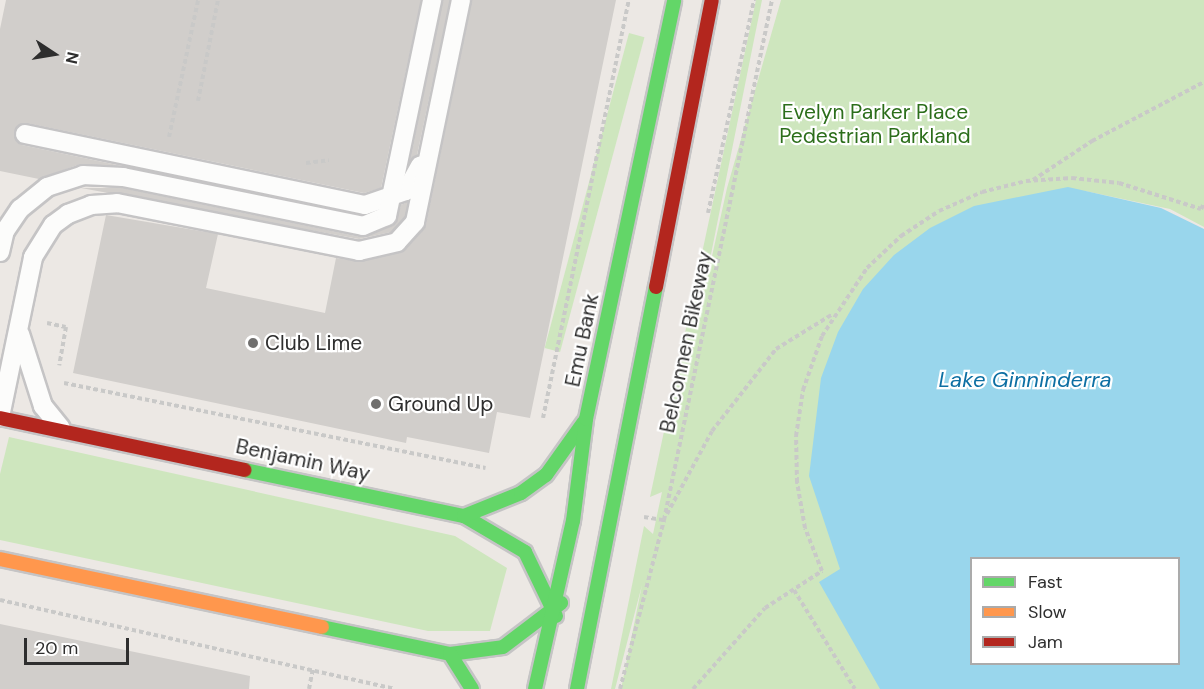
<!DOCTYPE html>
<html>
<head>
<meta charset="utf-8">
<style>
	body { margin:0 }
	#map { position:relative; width:1204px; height:689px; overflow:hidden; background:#ece8e4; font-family:"DM Sans",sans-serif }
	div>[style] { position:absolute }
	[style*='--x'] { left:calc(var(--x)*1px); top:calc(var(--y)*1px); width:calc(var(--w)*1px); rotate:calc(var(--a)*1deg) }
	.green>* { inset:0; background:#cee6be; transform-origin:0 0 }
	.water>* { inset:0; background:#99d6ec }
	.building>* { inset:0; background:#d1cecb }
	.path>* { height:4px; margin-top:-2px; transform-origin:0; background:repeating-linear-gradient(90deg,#c9c9c8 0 4.5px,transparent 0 7.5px) }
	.roads { filter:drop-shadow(2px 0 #c5c4c5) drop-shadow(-2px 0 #c5c4c5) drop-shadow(0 2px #c5c4c5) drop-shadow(0 -2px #c5c4c5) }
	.lane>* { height:18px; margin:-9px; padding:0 9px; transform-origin:9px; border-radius:9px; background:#fcfcfb }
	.fast>* { height:14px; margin:-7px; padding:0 7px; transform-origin:7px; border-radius:7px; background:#63d668 }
	.slow>* { height:14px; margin:-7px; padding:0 7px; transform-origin:7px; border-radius:7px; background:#ff974d }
	.jam>* { height:14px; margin:-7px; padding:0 7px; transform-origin:7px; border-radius:7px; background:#b3261e }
	.dots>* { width:16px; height:16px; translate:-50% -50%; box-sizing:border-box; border:3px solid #fff; border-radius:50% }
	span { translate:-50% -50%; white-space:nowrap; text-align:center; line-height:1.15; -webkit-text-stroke:4.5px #fff; paint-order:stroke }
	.park-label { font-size:21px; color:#2c6e1b }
	.street-label { font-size:21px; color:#2e2e2e }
	.poi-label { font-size:21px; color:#2e2e2e }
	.left { translate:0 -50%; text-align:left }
	.water-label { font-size:22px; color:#0d6fa3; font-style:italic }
	.legend { position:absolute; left:970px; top:557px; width:210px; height:108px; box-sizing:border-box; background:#fff; border:2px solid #ababab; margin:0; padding:8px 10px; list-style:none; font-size:18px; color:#2e2e2e }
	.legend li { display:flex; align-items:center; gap:12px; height:30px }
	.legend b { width:30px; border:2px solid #ababab }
	.north { position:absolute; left:24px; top:24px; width:60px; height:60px; -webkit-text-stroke:4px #fff; paint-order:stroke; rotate:102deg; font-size:16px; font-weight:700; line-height:24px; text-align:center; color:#2e2e2e }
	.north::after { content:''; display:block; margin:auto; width:21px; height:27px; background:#2e2e2e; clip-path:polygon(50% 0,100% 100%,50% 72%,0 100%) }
	.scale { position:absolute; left:24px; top:638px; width:105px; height:27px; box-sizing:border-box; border:3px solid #2e2e2e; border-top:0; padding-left:8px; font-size:18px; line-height:21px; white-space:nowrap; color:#2e2e2e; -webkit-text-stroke:4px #fff; paint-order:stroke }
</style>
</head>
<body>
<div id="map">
	<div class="green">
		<i style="clip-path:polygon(756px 0,762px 0,696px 329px,727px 188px,781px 0,1204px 0,1204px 227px,1170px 209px,1085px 191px,883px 689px,621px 689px,642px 585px,615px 689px,611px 689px,644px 526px,653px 534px,662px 492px,650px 497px)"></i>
		<i style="left:629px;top:33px;width:16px;height:326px;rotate:15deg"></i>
		<i style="clip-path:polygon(9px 437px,455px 536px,507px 568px,490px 631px,428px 631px,0 540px,0 474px)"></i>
	</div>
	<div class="water">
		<i style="clip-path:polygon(evenodd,1068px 187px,1161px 208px,1204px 229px,1204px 689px,880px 689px,819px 582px,840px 569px,809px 476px,821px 378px,838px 332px,863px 289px,894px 255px,930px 228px,974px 206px,1068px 187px,972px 558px,1178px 558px,1178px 664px,972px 664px,972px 558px)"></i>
	</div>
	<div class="building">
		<i style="clip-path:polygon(6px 0,421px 0,381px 188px,364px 193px,27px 123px,14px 131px,22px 145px,122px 166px,80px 164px,39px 179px,0 171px,0 29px)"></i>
		<i style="clip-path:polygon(443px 0,450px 0,417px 155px,410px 161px)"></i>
		<i style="clip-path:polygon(472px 0,616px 0,530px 418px,497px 412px,489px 453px,407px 437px,406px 443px,73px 373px,106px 215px,218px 234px,206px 288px,325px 313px,336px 258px,361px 262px,405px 250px,426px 224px)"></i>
		<i style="clip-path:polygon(81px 188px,122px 188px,361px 237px,395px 224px,401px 205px,408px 202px,405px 217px,391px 232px,359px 239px)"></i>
		<i style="clip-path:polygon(0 624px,250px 676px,249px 689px,0 689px)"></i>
	</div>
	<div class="path">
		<i style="--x:198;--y:101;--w:103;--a:-78.8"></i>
		<i style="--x:169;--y:137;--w:140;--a:-78"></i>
		<i style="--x:306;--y:163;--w:23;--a:-7"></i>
		<i style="--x:1033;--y:180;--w:71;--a:-33.5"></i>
		<i style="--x:1092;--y:141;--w:127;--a:-27.8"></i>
		<i style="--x:708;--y:213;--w:218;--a:-77.8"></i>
		<i style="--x:47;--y:323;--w:19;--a:12"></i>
		<i style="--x:66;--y:327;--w:39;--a:100"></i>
		<i style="--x:64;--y:383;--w:430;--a:11.4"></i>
		<i style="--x:543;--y:418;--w:427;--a:-78.4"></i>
		<i style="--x:667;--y:514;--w:94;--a:-61.5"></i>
		<i style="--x:712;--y:431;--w:104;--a:-52"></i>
		<i style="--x:776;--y:349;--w:67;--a:-31.6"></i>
		<i style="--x:644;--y:517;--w:20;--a:9"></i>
		<i style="--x:794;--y:590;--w:116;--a:58.4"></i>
		<i style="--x:0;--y:600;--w:404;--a:12.7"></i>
		<i style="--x:309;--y:689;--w:20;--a:-79"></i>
		<i style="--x:620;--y:689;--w:175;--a:-75.4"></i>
		<i style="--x:664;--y:520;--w:531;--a:-78.27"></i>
		<i style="--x:693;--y:689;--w:108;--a:-48.4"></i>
		<i style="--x:765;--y:608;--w:68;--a:-33"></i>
		<i style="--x:822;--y:571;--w:46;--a:-111.6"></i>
		<i style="--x:805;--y:528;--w:47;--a:-99.9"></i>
		<i style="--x:797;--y:482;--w:46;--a:-91.2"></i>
		<i style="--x:796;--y:436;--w:47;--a:-81.3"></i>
		<i style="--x:803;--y:390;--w:57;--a:-70.6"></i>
		<i style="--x:822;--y:336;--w:82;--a:-56.5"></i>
		<i style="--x:867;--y:268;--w:47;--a:-43.3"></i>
		<i style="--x:901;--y:236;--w:45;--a:-33.3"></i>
		<i style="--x:939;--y:211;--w:47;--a:-23.8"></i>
		<i style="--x:982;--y:192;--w:45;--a:-14"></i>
		<i style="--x:1026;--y:181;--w:46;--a:-3.7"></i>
		<i style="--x:1072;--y:178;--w:47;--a:6.1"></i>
		<i style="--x:1119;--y:183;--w:86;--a:17.6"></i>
		<i style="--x:1201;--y:209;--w:6;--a:-59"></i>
	</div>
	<div class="roads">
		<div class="lane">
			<i style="--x:25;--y:134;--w:347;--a:11.8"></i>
			<i style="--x:365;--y:205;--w:43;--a:-18.9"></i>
			<i style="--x:406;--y:191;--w:29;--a:-61"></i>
			<i style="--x:0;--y:252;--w:22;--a:-77"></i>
			<i style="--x:5;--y:231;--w:27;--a:-56"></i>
			<i style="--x:20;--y:209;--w:35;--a:-39"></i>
			<i style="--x:47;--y:187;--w:38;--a:-18"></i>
			<i style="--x:83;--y:175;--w:40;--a:2.9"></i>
			<i style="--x:123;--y:177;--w:245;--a:11.5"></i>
			<i style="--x:363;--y:226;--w:26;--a:-23"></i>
			<i style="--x:387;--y:216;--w:221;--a:-78.2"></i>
			<i style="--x:20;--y:334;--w:76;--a:72.3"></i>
			<i style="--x:43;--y:406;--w:28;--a:51"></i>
			<i style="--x:0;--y:417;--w:163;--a:-78.3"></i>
			<i style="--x:33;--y:257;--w:38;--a:-58"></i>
			<i style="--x:53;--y:225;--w:19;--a:-36"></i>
			<i style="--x:68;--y:214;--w:25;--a:-21"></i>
			<i style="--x:91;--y:205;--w:26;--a:-4"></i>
			<i style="--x:117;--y:203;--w:247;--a:11.2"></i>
			<i style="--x:359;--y:251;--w:39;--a:-13"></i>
			<i style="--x:397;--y:242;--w:27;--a:-48"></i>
			<i style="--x:415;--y:222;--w:227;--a:-78.3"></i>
		</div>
		<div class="fast">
			<i style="--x:245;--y:470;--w:224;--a:11.9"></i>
			<i style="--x:464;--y:516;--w:71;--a:30.5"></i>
			<i style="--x:525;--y:552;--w:71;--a:64.2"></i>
			<i style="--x:464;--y:516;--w:61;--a:-22"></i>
			<i style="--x:521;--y:493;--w:31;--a:-36"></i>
			<i style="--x:546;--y:475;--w:65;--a:-54.4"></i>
			<i style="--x:322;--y:627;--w:131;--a:11.9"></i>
			<i style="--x:450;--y:654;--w:53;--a:-7.5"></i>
			<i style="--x:503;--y:647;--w:73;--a:-37.2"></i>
			<i style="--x:450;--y:654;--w:41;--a:57.8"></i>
			<i style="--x:535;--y:689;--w:172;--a:-77.3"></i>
			<i style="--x:573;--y:521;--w:103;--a:-82.7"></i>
			<i style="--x:586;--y:419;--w:428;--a:-78.1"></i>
			<i style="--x:577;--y:689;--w:410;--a:-78.9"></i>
		</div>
		<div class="slow">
			<i style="--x:0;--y:559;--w:329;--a:11.9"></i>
		</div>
		<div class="jam">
			<i style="--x:656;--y:287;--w:292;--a:-79"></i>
			<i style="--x:0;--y:418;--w:250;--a:12"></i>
		</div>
	</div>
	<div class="dots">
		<i style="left:253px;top:343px;background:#706f6e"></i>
		<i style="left:376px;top:404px;background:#706f6e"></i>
	</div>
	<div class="park-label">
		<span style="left:875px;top:124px">Evelyn Parker Place<br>Pedestrian Parkland</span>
	</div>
	<div class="street-label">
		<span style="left:582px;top:340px;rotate:-78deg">Emu Bank</span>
		<span style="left:686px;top:342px;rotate:-78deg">Belconnen Bikeway</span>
		<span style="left:303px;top:460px;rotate:12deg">Benjamin Way</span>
	</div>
	<div class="poi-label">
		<span class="left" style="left:265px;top:343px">Club Lime</span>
		<span class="left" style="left:388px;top:404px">Ground Up</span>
	</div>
	<div class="water-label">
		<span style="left:1025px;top:380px">Lake Ginninderra</span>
	</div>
	<ul class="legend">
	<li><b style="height:8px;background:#63d668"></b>Fast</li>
	<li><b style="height:8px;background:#ff974d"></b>Slow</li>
	<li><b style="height:8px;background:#b3261e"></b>Jam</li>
	</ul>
	<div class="north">N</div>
	<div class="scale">20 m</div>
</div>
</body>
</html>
